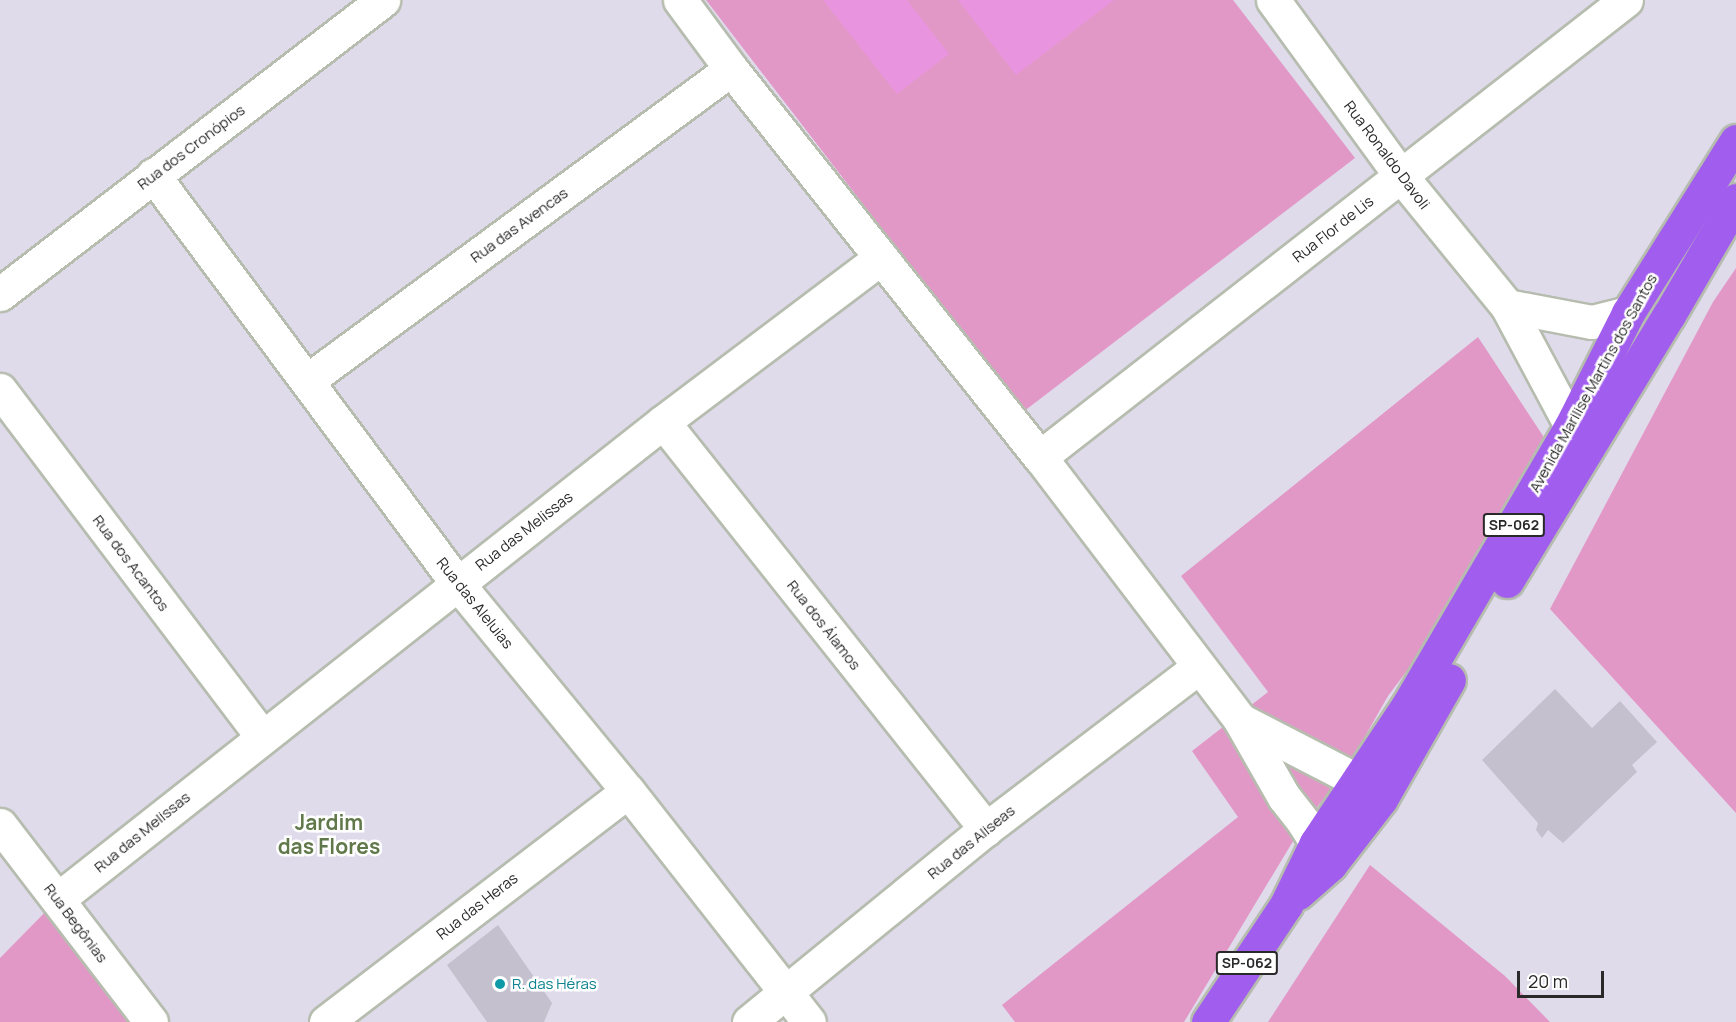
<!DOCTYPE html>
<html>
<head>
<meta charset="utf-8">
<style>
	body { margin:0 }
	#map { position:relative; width:1736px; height:1022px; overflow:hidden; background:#dfdbeb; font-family:Manrope,sans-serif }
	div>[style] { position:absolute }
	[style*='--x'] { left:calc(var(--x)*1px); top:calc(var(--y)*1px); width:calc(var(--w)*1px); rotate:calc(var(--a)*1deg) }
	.green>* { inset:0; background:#e298c7 }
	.pitch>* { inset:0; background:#e994de }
	.building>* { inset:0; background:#c4c0ce }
	.roads { filter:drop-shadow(2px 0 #b6bdaf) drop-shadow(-2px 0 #b6bdaf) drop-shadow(0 2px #b6bdaf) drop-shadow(0 -2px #b6bdaf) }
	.minor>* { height:33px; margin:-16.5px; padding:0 16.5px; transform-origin:16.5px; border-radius:16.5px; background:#fff }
	.primary>* { height:33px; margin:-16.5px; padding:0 16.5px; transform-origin:16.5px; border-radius:16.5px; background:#a15dee }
	.dots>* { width:16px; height:16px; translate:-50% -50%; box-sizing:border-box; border:3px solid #fff; border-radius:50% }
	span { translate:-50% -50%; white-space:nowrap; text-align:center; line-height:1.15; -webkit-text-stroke:5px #fff; paint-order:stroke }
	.shield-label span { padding:2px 4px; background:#fff; border:2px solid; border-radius:4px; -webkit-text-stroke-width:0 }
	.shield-label { font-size:14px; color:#292929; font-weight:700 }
	.street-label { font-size:15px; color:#292929 }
	.culture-label { font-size:15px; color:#0d838f }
	.left { translate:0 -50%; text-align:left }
	.district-label { font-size:21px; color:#61794a; font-weight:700 }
	.scale { position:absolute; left:1517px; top:971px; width:87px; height:27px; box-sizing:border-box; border:3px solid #292929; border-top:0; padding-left:8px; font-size:18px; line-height:21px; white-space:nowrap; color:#292929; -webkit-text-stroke:4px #fff; paint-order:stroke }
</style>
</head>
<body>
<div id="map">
	<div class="green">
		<i style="clip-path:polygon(706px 0,1233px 0,1355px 158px,1023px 412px)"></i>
		<i style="clip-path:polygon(1736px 268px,1736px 813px,1550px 609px,1713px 302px)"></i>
		<i style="clip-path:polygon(1478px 337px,1551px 448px,1448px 616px,1388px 696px,1343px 775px,1304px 823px,1184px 1022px,1015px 1022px,1002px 1005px,1238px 817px,1192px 751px,1268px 692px,1181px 576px)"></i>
		<i style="clip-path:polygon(1370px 865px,1505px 976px,1550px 1022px,1268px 1022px)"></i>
		<i style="clip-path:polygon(58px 899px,151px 1022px,0 1022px,0 958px)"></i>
	</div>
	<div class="pitch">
		<i style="clip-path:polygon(823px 0,907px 0,949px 54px,897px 94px)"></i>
		<i style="clip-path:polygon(958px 0,1114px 0,1016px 75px)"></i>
	</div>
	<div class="building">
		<i style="clip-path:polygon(1555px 689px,1592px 728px,1620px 701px,1657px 742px,1632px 765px,1637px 772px,1563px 843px,1548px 830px,1542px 838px,1536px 830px,1538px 823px,1482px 760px)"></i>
		<i style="clip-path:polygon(498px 925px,552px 1003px,544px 1022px,487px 1022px,447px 965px)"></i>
	</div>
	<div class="roads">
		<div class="minor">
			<i style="--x:680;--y:0;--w:86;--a:53.5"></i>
			<i style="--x:731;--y:69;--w:496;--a:51.5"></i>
			<i style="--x:1040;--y:457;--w:330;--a:52.7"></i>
			<i style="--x:1240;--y:720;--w:89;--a:60.3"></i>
			<i style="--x:1284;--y:797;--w:33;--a:52"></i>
			<i style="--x:1304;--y:823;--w:49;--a:58.2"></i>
			<i style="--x:1273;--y:0;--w:218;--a:54"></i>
			<i style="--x:1401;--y:176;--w:168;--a:50.8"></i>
			<i style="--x:1507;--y:306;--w:136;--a:61.9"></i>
			<i style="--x:153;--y:175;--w:509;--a:53.31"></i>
			<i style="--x:457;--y:583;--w:269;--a:50.6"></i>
			<i style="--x:628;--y:791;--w:293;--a:51.9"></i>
			<i style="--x:0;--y:294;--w:483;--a:-37.5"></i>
			<i style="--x:1507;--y:306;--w:86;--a:10.7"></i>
			<i style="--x:1592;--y:322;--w:37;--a:-14"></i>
			<i style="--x:308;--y:380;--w:525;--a:-36.32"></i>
			<i style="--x:0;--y:390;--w:434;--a:52.9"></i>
			<i style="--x:663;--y:422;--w:520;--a:51.56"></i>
			<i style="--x:1040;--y:457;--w:743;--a:-37.95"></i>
			<i style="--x:1240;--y:720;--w:133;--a:27.3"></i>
			<i style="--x:1358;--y:781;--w:28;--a:38"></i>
			<i style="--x:0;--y:825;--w:248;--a:52.5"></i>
			<i style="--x:58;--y:899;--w:770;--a:-38.25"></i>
			<i style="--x:663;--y:422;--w:273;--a:-37"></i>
			<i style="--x:326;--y:1022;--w:380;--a:-37.4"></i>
			<i style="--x:749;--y:1022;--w:306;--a:-39.2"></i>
			<i style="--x:986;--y:829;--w:265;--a:-37.3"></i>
		</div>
		<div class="primary">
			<i style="--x:1507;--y:581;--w:311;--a:-58.7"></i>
			<i style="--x:1669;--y:315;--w:133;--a:-59.8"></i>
			<i style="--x:1298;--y:893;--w:43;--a:-41.2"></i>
			<i style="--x:1330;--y:865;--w:83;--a:-52.3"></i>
			<i style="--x:1381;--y:799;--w:137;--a:-60.3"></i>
			<i style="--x:1208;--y:1022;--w:141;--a:-56.3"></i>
			<i style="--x:1286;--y:905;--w:69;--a:-64.2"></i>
			<i style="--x:1316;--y:843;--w:166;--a:-56.3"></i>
			<i style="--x:1408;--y:705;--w:323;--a:-59.7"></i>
			<i style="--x:1571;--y:426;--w:127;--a:-63.2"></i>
			<i style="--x:1628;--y:313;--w:203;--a:-57.9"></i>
		</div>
	</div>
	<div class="dots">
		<i style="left:500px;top:984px;background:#0f9aa8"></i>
	</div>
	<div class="shield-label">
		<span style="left:1514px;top:525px">SP-062</span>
		<span style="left:1247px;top:963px">SP-062</span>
	</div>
	<div class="street-label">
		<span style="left:191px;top:147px;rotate:-37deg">Rua dos Cronópios</span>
		<span style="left:1387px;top:155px;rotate:53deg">Rua Ronaldo Davoli</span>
		<span style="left:519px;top:225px;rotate:-36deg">Rua das Avencas</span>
		<span style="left:1333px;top:229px;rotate:-38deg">Rua Flor de Lis</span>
		<span style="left:1593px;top:383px;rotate:-61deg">Avenida Marilise Martins dos Santos</span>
		<span style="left:524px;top:531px;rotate:-38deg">Rua das Melissas</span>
		<span style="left:131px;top:563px;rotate:53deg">Rua dos Acantos</span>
		<span style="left:475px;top:603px;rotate:51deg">Rua das Aleluias</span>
		<span style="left:824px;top:625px;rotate:52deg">Rua dos Álamos</span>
		<span style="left:142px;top:832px;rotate:-39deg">Rua das Melissas</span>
		<span style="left:971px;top:842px;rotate:-39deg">Rua das Aliseas</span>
		<span style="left:477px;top:906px;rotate:-38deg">Rua das Heras</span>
		<span style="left:76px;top:923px;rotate:53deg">Rua Begônias</span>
	</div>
	<div class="culture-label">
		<span class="left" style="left:512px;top:984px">R. das Héras</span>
	</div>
	<div class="district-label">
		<span style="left:329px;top:834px">Jardim<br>das Flores</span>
	</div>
	<div class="scale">20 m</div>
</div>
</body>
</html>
